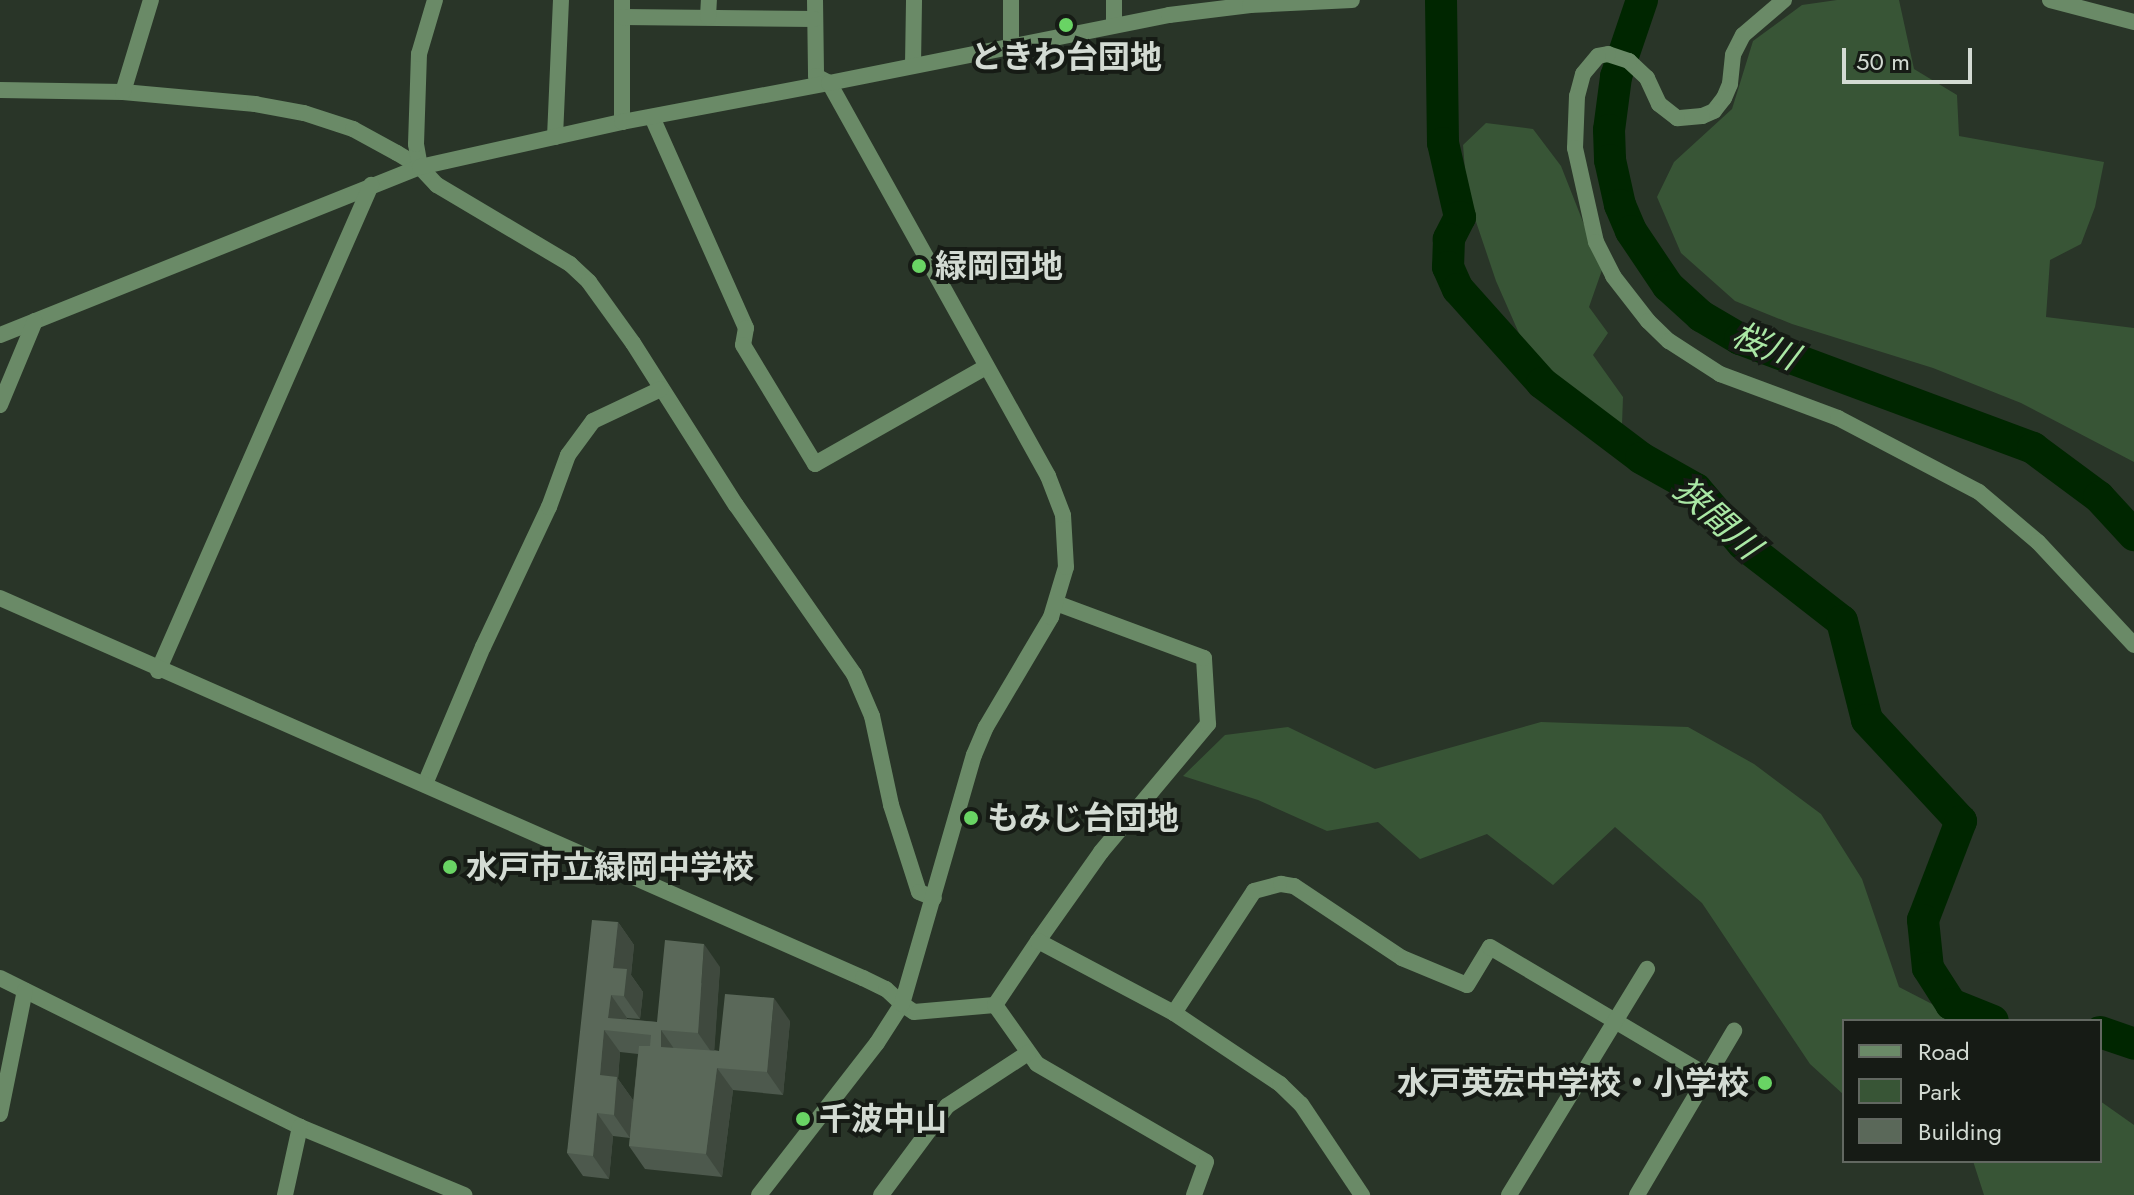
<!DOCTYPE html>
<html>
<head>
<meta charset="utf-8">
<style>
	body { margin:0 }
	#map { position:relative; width:2134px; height:1195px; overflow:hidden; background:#293528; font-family:Jost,"Noto Sans JP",sans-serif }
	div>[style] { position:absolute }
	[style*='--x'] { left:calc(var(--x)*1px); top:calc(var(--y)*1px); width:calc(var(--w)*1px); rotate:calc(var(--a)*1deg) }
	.green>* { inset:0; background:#385536 }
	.river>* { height:32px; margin:-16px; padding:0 16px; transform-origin:16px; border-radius:16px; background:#002600 }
	.minor>* { height:16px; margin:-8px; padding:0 8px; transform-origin:8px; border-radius:8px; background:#6a8a67 }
	.tertiary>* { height:16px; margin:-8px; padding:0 8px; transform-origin:8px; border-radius:8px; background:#6a8a67 }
	.wall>* { inset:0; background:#4d594d }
	.shaded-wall>* { inset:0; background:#3f493e }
	.building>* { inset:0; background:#5a6859 }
	.dots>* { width:22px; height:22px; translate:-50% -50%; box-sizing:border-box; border:4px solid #161b15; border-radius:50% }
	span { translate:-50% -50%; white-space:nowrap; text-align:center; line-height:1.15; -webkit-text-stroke:8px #161b15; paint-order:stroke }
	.poi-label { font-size:32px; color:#d3dbd3; font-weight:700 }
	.left { translate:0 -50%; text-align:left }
	.right { translate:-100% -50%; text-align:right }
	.water-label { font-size:34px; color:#aae8a5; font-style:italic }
	.legend { position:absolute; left:1842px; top:1019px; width:260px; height:144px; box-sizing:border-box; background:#161b15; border:2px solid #626861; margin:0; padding:10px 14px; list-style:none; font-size:24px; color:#d3dbd3 }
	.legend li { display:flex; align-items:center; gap:16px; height:40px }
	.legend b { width:40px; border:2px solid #626861 }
	.scale { position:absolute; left:1842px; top:48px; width:130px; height:36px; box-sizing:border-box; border:4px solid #d3dbd3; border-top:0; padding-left:10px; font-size:24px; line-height:28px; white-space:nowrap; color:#d3dbd3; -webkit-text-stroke:6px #161b15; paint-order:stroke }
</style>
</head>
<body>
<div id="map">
	<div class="green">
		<i style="clip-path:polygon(1837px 0,1899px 0,1914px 69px,1957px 95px,1959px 136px,2104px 162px,2095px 207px,2081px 244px,2050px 260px,2046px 317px,2134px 328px,2134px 462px,2021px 403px,1933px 368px,1792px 324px,1735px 301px,1681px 253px,1657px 197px,1674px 162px,1732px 109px,1753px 41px,1802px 5px)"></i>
		<i style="clip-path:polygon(1486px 123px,1533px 129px,1561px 166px,1602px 270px,1589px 307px,1608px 333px,1593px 355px,1623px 397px,1622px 425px,1532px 363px,1496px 281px,1467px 195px,1463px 145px)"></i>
		<i style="clip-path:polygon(1541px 722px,1688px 727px,1754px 764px,1821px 814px,1862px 879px,1899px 987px,1965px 1021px,1844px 1021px,1844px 1095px,1810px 1064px,1702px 903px,1615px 827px,1553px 885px,1487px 834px,1420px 859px,1378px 822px,1327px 831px,1258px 800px,1183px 776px,1225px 735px,1288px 727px,1375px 769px)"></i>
		<i style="clip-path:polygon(2100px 1101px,2134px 1125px,2134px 1195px,1984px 1195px,1973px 1161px,2100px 1161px)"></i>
	</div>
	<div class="river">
		<i style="--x:1441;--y:0;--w:143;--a:89.2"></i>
		<i style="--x:1443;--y:143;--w:76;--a:77.1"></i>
		<i style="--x:1460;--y:217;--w:25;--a:117"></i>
		<i style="--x:1449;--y:239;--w:28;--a:92"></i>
		<i style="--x:1448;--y:267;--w:24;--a:66"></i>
		<i style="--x:1458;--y:289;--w:126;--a:48.2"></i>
		<i style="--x:1542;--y:383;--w:124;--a:37.1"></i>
		<i style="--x:1641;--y:458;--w:63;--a:29.4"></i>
		<i style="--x:1696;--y:489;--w:72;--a:49.5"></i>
		<i style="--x:1743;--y:544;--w:125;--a:37.9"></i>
		<i style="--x:1842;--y:621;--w:102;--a:75.8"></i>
		<i style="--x:1867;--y:720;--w:138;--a:47.1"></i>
		<i style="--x:1961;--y:821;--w:106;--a:111"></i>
		<i style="--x:1923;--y:920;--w:48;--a:84.1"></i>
		<i style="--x:1928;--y:968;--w:43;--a:57.4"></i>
		<i style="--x:1951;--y:1004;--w:45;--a:22"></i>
		<i style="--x:1642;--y:0;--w:81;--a:108.7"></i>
		<i style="--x:1616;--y:77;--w:53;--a:97.5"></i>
		<i style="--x:1609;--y:130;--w:30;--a:88"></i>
		<i style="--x:1610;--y:160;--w:46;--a:77.5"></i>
		<i style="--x:1620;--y:205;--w:28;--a:67"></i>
		<i style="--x:1631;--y:231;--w:66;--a:56.1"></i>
		<i style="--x:1668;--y:286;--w:45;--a:42.3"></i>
		<i style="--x:1701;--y:316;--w:45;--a:30.5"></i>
		<i style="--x:1740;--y:339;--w:313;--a:20.4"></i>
		<i style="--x:2033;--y:448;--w:82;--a:36.6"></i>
		<i style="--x:2099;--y:497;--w:52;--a:47.4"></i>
		<i style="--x:2100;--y:1032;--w:36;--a:19"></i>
	</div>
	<div class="minor">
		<i style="--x:622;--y:0;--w:122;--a:90"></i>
		<i style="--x:815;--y:0;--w:76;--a:89.2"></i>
		<i style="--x:816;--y:76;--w:15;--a:28"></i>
		<i style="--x:1114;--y:0;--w:25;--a:90"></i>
		<i style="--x:1784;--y:0;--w:54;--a:139.5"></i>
		<i style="--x:1743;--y:35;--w:22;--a:117"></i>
		<i style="--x:1733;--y:55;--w:29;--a:96"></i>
		<i style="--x:1730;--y:84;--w:15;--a:113"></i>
		<i style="--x:1724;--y:98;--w:16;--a:128"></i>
		<i style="--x:1714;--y:111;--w:13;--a:157"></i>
		<i style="--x:1702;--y:116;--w:25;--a:175"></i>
		<i style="--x:1677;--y:118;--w:23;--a:-142"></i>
		<i style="--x:1659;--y:104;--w:29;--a:-115"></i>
		<i style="--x:1647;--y:78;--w:25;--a:-137"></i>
		<i style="--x:1629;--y:61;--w:22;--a:-162"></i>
		<i style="--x:1608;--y:54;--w:10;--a:169"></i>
		<i style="--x:1598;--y:56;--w:23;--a:130"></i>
		<i style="--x:1583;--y:74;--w:23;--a:105"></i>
		<i style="--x:1577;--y:96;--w:52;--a:92.2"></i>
		<i style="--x:1575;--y:148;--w:96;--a:77.4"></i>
		<i style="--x:1596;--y:242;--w:38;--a:63"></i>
		<i style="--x:1613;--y:276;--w:57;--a:52.1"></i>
		<i style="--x:1648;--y:321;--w:29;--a:44"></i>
		<i style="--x:1669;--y:341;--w:61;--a:32.9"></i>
		<i style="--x:1720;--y:374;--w:126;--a:20.4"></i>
		<i style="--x:1838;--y:418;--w:159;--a:27.7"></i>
		<i style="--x:1979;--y:492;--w:77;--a:40.3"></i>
		<i style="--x:2038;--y:542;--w:141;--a:47"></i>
		<i style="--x:622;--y:17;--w:192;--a:0.6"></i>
		<i style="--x:708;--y:17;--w:17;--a:-87"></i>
		<i style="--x:1011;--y:45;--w:45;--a:-90"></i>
		<i style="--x:913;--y:65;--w:65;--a:-89.1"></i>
		<i style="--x:0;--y:90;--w:123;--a:0.9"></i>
		<i style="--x:123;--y:92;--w:133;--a:5.2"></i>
		<i style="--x:255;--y:104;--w:50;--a:10.4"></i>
		<i style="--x:304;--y:113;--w:52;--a:18.1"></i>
		<i style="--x:353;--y:129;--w:50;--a:28.6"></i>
		<i style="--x:397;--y:153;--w:27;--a:31"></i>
		<i style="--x:420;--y:167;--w:25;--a:47"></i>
		<i style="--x:437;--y:185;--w:155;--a:30.7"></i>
		<i style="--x:570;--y:264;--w:26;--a:43"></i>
		<i style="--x:589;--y:282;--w:75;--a:54.2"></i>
		<i style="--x:633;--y:343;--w:192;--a:57.6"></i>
		<i style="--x:736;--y:505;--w:206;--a:55.1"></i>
		<i style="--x:854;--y:674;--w:46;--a:66.8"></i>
		<i style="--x:872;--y:716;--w:91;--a:77.9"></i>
		<i style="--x:891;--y:805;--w:91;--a:72.2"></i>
		<i style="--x:919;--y:892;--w:16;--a:22"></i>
		<i style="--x:123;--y:92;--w:96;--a:-73.1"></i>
		<i style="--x:652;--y:117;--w:231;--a:66"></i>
		<i style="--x:746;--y:328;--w:17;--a:100"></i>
		<i style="--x:743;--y:345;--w:139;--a:58.8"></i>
		<i style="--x:815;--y:464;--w:197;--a:-29.6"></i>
		<i style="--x:555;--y:137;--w:137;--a:-87.5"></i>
		<i style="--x:420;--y:167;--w:23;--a:-100"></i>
		<i style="--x:416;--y:144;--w:90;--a:-88.1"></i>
		<i style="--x:419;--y:54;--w:56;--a:-73.5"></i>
		<i style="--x:0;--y:335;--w:452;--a:-21.8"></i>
		<i style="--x:420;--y:167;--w:207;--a:-12.6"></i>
		<i style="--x:622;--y:122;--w:211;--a:-10.7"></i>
		<i style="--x:0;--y:405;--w:91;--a:-67.4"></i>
		<i style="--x:158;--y:671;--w:531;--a:-66.33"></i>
		<i style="--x:425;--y:784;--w:149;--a:-67.1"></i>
		<i style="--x:483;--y:647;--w:155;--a:-64.8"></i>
		<i style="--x:549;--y:507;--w:55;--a:-69.9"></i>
		<i style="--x:568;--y:455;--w:42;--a:-53.7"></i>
		<i style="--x:593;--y:421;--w:75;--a:-25.2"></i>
		<i style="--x:1038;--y:941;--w:109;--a:-54.7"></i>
		<i style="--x:1101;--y:852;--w:167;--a:-50.1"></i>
		<i style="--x:1208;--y:724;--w:66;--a:-93.5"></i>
		<i style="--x:1204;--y:658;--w:158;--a:-159.6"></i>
		<i style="--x:0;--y:978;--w:335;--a:26.4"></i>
		<i style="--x:300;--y:1127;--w:178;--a:22.5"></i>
		<i style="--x:902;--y:1004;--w:14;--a:34"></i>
		<i style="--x:914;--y:1012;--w:81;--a:-4.9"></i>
		<i style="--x:995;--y:1005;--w:77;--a:-56.1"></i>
		<i style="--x:1038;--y:941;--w:154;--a:27.9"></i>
		<i style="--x:1174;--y:1013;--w:128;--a:33.8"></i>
		<i style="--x:1280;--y:1084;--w:29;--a:44"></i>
		<i style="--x:1301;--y:1104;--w:110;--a:56.2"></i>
		<i style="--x:995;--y:1005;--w:72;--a:54.6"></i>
		<i style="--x:1037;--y:1064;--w:195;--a:30.1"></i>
		<i style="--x:1206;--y:1162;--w:35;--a:110"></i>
		<i style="--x:1174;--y:1013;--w:146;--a:-56.7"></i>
		<i style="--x:1254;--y:891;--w:28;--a:-15"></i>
		<i style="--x:1281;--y:884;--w:13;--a:9"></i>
		<i style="--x:1294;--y:886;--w:130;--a:33.7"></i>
		<i style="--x:1402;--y:958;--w:70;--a:22.6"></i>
		<i style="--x:1467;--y:985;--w:44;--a:-58.8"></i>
		<i style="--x:1490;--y:947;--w:253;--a:30.6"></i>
		<i style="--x:0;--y:1114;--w:126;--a:-78.6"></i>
		<i style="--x:285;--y:1195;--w:70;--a:-77.6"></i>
		<i style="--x:881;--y:1195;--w:111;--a:-53.4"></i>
		<i style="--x:947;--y:1106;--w:97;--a:-33.2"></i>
		<i style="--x:1509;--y:1195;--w:265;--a:-58.6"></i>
		<i style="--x:1637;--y:1195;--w:191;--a:-59.4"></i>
	</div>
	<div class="tertiary">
		<i style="--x:2050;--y:0;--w:87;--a:14.7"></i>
		<i style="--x:0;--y:598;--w:943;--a:23.77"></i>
		<i style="--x:863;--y:978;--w:25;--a:26"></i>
		<i style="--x:886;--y:989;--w:22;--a:43"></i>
		<i style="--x:759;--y:1195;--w:192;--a:-52.2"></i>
		<i style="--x:877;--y:1043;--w:46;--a:-57.3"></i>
		<i style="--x:902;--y:1004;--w:259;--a:-73.9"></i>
		<i style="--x:974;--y:755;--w:30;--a:-67"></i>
		<i style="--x:986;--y:727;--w:128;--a:-59.4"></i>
		<i style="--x:1051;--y:617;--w:52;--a:-73.3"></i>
		<i style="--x:1066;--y:567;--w:52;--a:-93.3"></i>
		<i style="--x:1063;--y:515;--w:42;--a:-111"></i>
		<i style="--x:1048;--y:476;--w:450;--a:-119.1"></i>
		<i style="--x:829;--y:83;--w:347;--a:-11.3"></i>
		<i style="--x:1169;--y:15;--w:82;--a:-7"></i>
		<i style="--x:1250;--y:5;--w:102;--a:-2.8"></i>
	</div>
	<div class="wall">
		<i style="clip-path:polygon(evenodd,618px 922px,634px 945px,631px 975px,643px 992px,640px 1019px,627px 1018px,627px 1019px,657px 1022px,720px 967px,714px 1050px,719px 1051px,790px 1021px,783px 1095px,733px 1090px,722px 1177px,645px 1169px,629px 1146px,630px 1138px,613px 1136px,609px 1179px,583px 1176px,567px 1153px,618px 922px,620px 1052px,638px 1054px,630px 1133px,633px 1100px,618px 1079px,620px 1052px)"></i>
	</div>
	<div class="shaded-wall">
		<i style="clip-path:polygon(618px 922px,634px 945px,631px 975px,643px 992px,640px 1019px,624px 996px,613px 968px)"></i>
		<i style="clip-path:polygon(704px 944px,720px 967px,714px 1056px,698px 1033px)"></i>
		<i style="clip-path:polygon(611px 995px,627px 1018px,625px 1032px,608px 1018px)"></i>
		<i style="clip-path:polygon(774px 998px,790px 1021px,783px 1095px,767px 1072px)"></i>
		<i style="clip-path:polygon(604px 1030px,620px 1052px,618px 1079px,633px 1100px,630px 1138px,614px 1115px,600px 1075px)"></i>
		<i style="clip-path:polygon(661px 1030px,677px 1053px,661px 1047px)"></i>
		<i style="clip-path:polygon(717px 1068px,733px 1090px,722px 1177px,706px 1154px)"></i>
		<i style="clip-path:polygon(597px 1113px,613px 1136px,609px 1179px,593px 1156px)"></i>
	</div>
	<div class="building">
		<i style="clip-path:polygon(592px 920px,618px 922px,613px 968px,627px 969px,624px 996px,611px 995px,608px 1018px,657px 1022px,665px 940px,704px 944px,698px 1033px,661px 1030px,661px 1047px,719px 1051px,725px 994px,774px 998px,767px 1072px,717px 1068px,706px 1154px,629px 1146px,639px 1046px,650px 1046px,651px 1035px,604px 1030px,600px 1075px,617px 1077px,614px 1115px,597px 1113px,593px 1156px,567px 1153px)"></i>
	</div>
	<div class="dots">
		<i style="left:1066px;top:25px;background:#69d464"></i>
		<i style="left:919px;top:266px;background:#69d464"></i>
		<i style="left:971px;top:818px;background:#69d464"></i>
		<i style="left:450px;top:867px;background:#69d464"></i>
		<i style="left:1765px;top:1083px;background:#69d464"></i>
		<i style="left:803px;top:1119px;background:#69d464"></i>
	</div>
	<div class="poi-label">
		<span style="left:1066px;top:57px">ときわ台団地</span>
		<span class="left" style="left:935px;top:266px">緑岡団地</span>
		<span class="left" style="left:987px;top:818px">もみじ台団地</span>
		<span class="left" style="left:466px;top:867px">水戸市立緑岡中学校</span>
		<span class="right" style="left:1749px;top:1083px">水戸英宏中学校・小学校</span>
		<span class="left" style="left:819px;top:1119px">千波中山</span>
	</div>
	<div class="water-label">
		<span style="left:1765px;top:346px;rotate:23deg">桜川</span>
		<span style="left:1717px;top:518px;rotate:42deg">狭間川</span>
	</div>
	<ul class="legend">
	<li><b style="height:10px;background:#6a8a67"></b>Road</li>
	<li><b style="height:22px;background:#385536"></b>Park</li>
	<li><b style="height:22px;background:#5a6859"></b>Building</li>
	</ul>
	<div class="scale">50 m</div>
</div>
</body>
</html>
